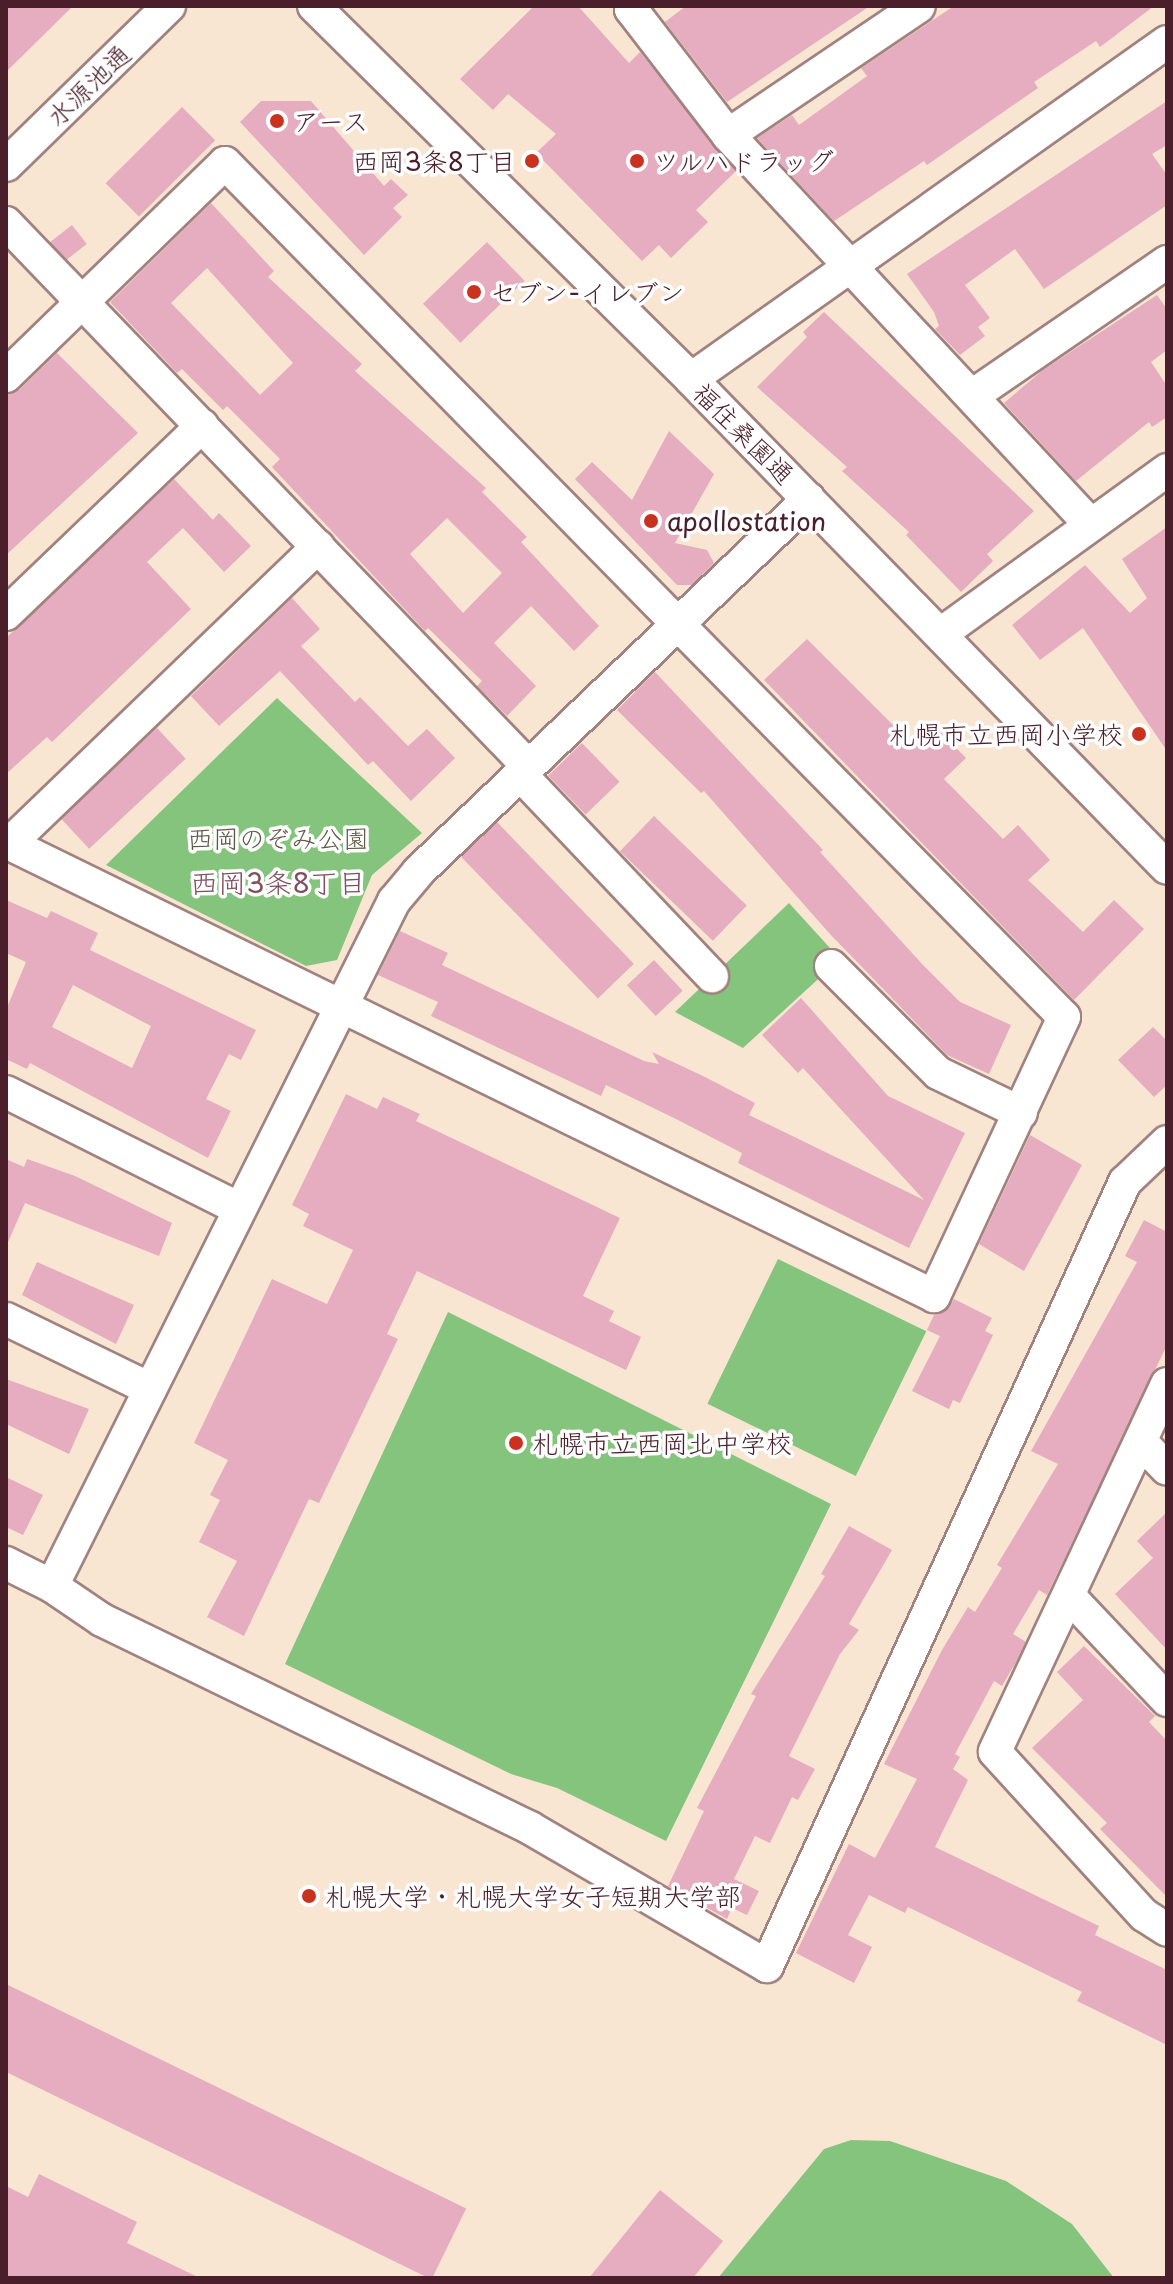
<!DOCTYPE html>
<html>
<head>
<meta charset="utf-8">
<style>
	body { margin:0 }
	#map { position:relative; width:1173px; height:2284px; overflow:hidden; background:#f8e6d3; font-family:"Playpen Sans","Klee One",sans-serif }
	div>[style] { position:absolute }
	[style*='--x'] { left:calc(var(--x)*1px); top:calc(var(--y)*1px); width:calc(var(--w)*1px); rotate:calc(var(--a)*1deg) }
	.green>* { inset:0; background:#85c47c; transform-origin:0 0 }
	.building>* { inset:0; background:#e6acbf; transform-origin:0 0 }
	.roads { filter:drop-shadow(2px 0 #a1827f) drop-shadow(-2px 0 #a1827f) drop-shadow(0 2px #a1827f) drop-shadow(0 -2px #a1827f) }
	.minor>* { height:32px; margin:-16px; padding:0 16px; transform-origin:16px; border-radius:16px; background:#fff }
	.dots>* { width:22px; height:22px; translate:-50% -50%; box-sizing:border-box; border:4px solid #fff; border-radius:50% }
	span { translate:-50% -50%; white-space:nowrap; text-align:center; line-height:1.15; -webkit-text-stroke:7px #fff; paint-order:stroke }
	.street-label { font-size:26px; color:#4a1f2b }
	.poi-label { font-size:26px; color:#4a1f2b }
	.left { translate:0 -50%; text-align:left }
	.right { translate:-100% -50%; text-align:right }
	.park-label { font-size:26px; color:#5f5947 }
	.neighbourhood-label { font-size:28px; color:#81505f }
	.frame { position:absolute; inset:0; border:8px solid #4a1f2b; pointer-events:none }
</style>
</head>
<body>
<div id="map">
	<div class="green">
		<i style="clip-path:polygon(277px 698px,422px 833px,372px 875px,337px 960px,306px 966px,106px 865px)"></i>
		<i style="clip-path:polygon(789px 903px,840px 959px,743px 1048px,675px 1012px)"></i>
		<i style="left:778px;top:1259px;width:165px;height:161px;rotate:26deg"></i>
		<i style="clip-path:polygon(448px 1312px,831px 1504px,666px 1841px,557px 1788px,511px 1774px,285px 1664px)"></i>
		<i style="clip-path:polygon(851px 2140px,890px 2141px,1006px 2181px,1072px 2224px,1114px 2278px,718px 2278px,824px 2149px)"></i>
	</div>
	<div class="building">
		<i style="clip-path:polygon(6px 6px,73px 6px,6px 72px)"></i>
		<i style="clip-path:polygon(534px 6px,578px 6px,629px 63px,640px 52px,736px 171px,696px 210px,708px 222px,671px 258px,659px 245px,642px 261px,536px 153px,556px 134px,508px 94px,493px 110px,460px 79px)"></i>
		<i style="clip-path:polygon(686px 6px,870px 6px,727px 102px,665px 22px)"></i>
		<i style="clip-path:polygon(954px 6px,1154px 6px,1100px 47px,1096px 41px,1034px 82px,1038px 88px,927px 165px,924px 161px,834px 221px,757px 138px,792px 115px,799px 125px,867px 76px,861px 68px)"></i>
		<i style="clip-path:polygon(261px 101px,311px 101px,384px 186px,391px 179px,408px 195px,393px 208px,402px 217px,364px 255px,240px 122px)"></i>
		<i style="clip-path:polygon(1167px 101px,1167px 145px,1152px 154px,1167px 175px,1167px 205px,1044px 289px,1015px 249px,965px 285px,990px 318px,978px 327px,985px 336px,960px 355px,935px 329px,939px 326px,934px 312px,907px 274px)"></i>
		<i style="left:182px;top:107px;width:47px;height:108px;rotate:45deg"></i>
		<i style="clip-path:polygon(evenodd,211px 203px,274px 271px,268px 277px,362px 364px,355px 371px,486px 488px,482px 492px,527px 537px,521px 542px,599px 626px,574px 651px,531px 606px,494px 643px,536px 686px,507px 716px,477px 686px,482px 681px,428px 628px,425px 631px,272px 467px,280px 459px,227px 406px,223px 410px,182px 369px,177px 373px,110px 302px,211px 203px,207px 268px,293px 363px,260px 395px,171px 303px,207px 268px,211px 203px,447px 518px,502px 573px,463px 613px,410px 554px,447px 518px)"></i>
		<i style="left:72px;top:225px;width:24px;height:28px;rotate:52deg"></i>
		<i style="left:487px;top:242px;width:54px;height:89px;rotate:46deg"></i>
		<i style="clip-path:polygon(1157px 295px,1167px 309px,1167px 350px,1151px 362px,1167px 386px,1167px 417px,1152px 427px,1149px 422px,1076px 481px,1004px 403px,1043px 370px)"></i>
		<i style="clip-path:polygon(824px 312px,1034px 511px,987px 554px,993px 561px,961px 592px,906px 535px,909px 532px,842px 471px,847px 467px,757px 387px,807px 337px,803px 332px)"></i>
		<i style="clip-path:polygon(57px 353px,138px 433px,6px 555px,6px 394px,19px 390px)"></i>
		<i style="clip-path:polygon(669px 431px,714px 474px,675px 543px,707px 550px,714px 563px,692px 585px,677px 585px,575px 479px,592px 462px,632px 500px)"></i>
		<i style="clip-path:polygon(174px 479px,213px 520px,219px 513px,251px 546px,224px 572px,183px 528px,147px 562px,191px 609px,52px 742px,47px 737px,6px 774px,6px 638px)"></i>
		<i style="clip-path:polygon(1167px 527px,1167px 751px,1083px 628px,1040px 660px,1012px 625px,1085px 565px,1130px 613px,1147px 598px,1122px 559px)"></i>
		<i style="clip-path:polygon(292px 598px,320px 629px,301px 646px,355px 702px,360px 697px,408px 746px,427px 729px,455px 758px,411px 801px,373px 761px,368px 765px,280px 671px,219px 726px,191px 696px)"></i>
		<i style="clip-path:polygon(807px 639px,909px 741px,930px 721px,966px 758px,944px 779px,1003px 839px,1018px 825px,1050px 860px,1028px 880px,1083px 932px,1114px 900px,1144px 929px,1074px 1000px,764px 680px)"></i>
		<i style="clip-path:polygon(655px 672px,823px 850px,820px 852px,923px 965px,960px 1002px,1011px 1025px,989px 1074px,947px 1055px,829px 933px,704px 791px,701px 793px,617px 710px)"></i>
		<i style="left:157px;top:728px;width:42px;height:132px;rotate:47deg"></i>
		<i style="left:582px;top:743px;width:54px;height:47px;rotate:46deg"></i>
		<i style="left:654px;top:816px;width:129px;height:49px;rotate:44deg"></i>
		<i style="left:497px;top:822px;width:197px;height:50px;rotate:46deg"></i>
		<i style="clip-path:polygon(evenodd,6px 900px,47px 918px,51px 911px,98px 933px,90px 950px,256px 1030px,241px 1060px,229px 1054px,206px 1099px,231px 1111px,208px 1158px,30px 1063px,27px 1069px,6px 1059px,6px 1010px,26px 962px,6px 953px,6px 900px,73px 985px,151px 1026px,132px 1068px,52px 1027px,73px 985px)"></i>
		<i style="clip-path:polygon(400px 931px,448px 953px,442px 965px,644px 1061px,659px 1064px,652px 1052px,705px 1077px,755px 1103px,749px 1115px,924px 1200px,803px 1068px,798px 1073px,762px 1035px,801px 998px,888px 1096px,965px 1133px,909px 1248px,738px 1163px,742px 1153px,676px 1119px,606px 1085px,601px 1096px,431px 1016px,438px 1002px,378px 975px)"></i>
		<i style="left:654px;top:960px;width:42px;height:37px;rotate:47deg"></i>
		<i style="clip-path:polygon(1153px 1027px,1167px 1041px,1167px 1085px,1154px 1097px,1118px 1060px)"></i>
		<i style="clip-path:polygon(346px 1094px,377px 1109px,383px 1097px,420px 1114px,416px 1121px,620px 1218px,583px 1296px,614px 1311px,609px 1321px,641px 1337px,626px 1370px,417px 1271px,387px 1334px,398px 1339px,319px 1503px,309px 1499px,244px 1636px,207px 1617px,237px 1561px,199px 1542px,220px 1500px,210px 1495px,228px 1460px,194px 1443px,272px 1279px,327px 1304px,353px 1250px,303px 1226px,309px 1214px,292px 1205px)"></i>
		<i style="clip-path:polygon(1030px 1135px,1082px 1165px,1024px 1271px,979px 1244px)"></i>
		<i style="clip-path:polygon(6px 1159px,24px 1167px,27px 1159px,75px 1176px,172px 1223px,159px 1256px,25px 1203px,6px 1247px)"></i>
		<i style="clip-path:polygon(1144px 1220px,1167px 1232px,1167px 1345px,1047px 1595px,1039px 1590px,1013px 1634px,1026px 1642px,1016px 1662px,1002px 1686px,994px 1681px,955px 1754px,960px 1757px,953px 1769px,968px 1780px,935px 1847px,1099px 1926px,1095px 1935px,1167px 1970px,1167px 2045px,1077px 2001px,1082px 1992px,908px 1907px,905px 1913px,869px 1895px,848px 1935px,872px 1947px,854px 1983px,796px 1953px,849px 1844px,875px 1858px,917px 1779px,884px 1764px,942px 1650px,968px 1607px,975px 1612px,1002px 1568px,997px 1565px,1058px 1464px,1031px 1451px,1137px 1262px,1125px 1256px)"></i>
		<i style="clip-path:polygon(37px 1262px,134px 1305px,116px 1344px,22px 1295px)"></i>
		<i style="clip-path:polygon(954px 1299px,992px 1318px,985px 1331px,993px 1335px,960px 1403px,953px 1400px,949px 1409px,912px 1391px,940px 1336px,927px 1330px,934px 1315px,945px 1311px)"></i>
		<i style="clip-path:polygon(6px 1379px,89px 1409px,69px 1454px,6px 1424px)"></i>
		<i style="clip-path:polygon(6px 1477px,43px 1495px,23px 1535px,6px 1527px)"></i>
		<i style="clip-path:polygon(1167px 1512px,1167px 1650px,1115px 1594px,1153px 1558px,1137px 1541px)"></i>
		<i style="clip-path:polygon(849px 1526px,892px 1550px,849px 1624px,859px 1630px,840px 1654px,789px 1756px,815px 1769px,798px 1800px,792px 1797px,770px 1843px,755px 1836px,734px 1879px,759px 1891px,747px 1915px,732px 1908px,727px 1919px,668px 1886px,704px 1811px,697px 1808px,756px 1696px,751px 1694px,825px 1576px,821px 1574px)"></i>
		<i style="clip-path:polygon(1084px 1646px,1155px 1716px,1149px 1722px,1167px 1741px,1167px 1897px,1100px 1829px,1107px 1823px,1032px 1748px,1083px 1700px,1057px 1672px)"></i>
		<i style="left:6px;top:1984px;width:512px;height:79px;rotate:26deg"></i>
		<i style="clip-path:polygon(39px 2174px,137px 2222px,127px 2243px,200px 2278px,6px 2278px,6px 2186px,28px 2197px)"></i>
		<i style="clip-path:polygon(660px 2190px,723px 2241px,693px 2278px,589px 2278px)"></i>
	</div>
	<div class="roads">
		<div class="minor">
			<i style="--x:314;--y:6;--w:530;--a:44.69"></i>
			<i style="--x:691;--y:379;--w:682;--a:45.77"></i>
			<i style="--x:635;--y:6;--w:5;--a:143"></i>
			<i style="--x:631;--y:9;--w:159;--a:52.4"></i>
			<i style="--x:728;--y:135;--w:531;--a:47.06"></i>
			<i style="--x:728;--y:135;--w:230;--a:-34"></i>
			<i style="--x:6;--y:165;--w:228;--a:-44.3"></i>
			<i style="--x:6;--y:223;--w:753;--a:46.13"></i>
			<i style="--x:6;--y:376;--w:305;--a:-44.2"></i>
			<i style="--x:225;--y:163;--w:1197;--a:45.51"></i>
			<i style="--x:1064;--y:1017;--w:308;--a:115"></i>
			<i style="--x:934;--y:1296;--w:1033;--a:-153.93"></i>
			<i style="--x:691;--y:379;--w:583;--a:-35.3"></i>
			<i style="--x:972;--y:396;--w:237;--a:-34.5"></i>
			<i style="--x:6;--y:614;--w:272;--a:-43.8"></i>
			<i style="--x:942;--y:633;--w:278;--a:-35.9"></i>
			<i style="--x:520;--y:774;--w:279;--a:46.5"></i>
			<i style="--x:9;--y:844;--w:429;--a:-43.9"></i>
			<i style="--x:831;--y:966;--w:151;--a:45"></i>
			<i style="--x:938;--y:1073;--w:92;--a:25.7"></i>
			<i style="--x:6;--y:1092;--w:259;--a:26.6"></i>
			<i style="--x:6;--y:1319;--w:160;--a:25.9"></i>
			<i style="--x:1167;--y:1384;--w:406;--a:115.1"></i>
			<i style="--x:995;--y:1752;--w:221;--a:47.6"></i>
			<i style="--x:1144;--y:1915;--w:27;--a:33"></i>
			<i style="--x:1141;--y:1442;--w:37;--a:46"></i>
			<i style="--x:6;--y:1563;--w:51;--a:26.6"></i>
			<i style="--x:52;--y:1586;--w:766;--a:-63.47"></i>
			<i style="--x:394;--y:901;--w:38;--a:-50"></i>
			<i style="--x:418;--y:872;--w:540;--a:-43.65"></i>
			<i style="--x:52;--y:1586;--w:60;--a:34.2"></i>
			<i style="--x:102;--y:1620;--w:476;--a:25.9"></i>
			<i style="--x:530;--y:1828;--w:274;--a:30.2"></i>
			<i style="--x:767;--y:1966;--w:862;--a:-65.46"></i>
			<i style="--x:1125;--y:1182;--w:58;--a:-43.6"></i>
			<i style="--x:1069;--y:1596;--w:143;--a:46.7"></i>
		</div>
	</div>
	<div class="dots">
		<i style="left:277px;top:121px;background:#c8321e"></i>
		<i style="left:532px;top:161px;background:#c8321e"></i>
		<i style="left:637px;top:161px;background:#c8321e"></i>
		<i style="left:474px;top:292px;background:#c8321e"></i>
		<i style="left:651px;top:521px;background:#c8321e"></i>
		<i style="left:1139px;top:734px;background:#c8321e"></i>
		<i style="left:516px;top:1443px;background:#c8321e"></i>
		<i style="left:309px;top:1896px;background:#c8321e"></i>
	</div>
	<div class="street-label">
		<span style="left:88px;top:85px;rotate:-44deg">水源池通</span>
		<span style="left:744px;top:433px;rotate:45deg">福住桑園通</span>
	</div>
	<div class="poi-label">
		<span class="left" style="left:293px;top:121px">アース</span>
		<span class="right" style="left:516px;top:161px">西岡3条8丁目</span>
		<span class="left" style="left:653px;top:161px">ツルハドラッグ</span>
		<span class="left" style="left:490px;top:292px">セブン-イレブン</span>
		<span class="left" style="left:667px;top:521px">apollostation</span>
		<span class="right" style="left:1123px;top:734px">札幌市立西岡小学校</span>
		<span class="left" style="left:532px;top:1443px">札幌市立西岡北中学校</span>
		<span class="left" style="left:325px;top:1896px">札幌大学・札幌大学女子短期大学部</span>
	</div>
	<div class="park-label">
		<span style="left:278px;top:838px">西岡のぞみ公園</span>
	</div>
	<div class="neighbourhood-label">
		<span style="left:278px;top:882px">西岡3条8丁目</span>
	</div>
	<div class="frame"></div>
</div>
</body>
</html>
